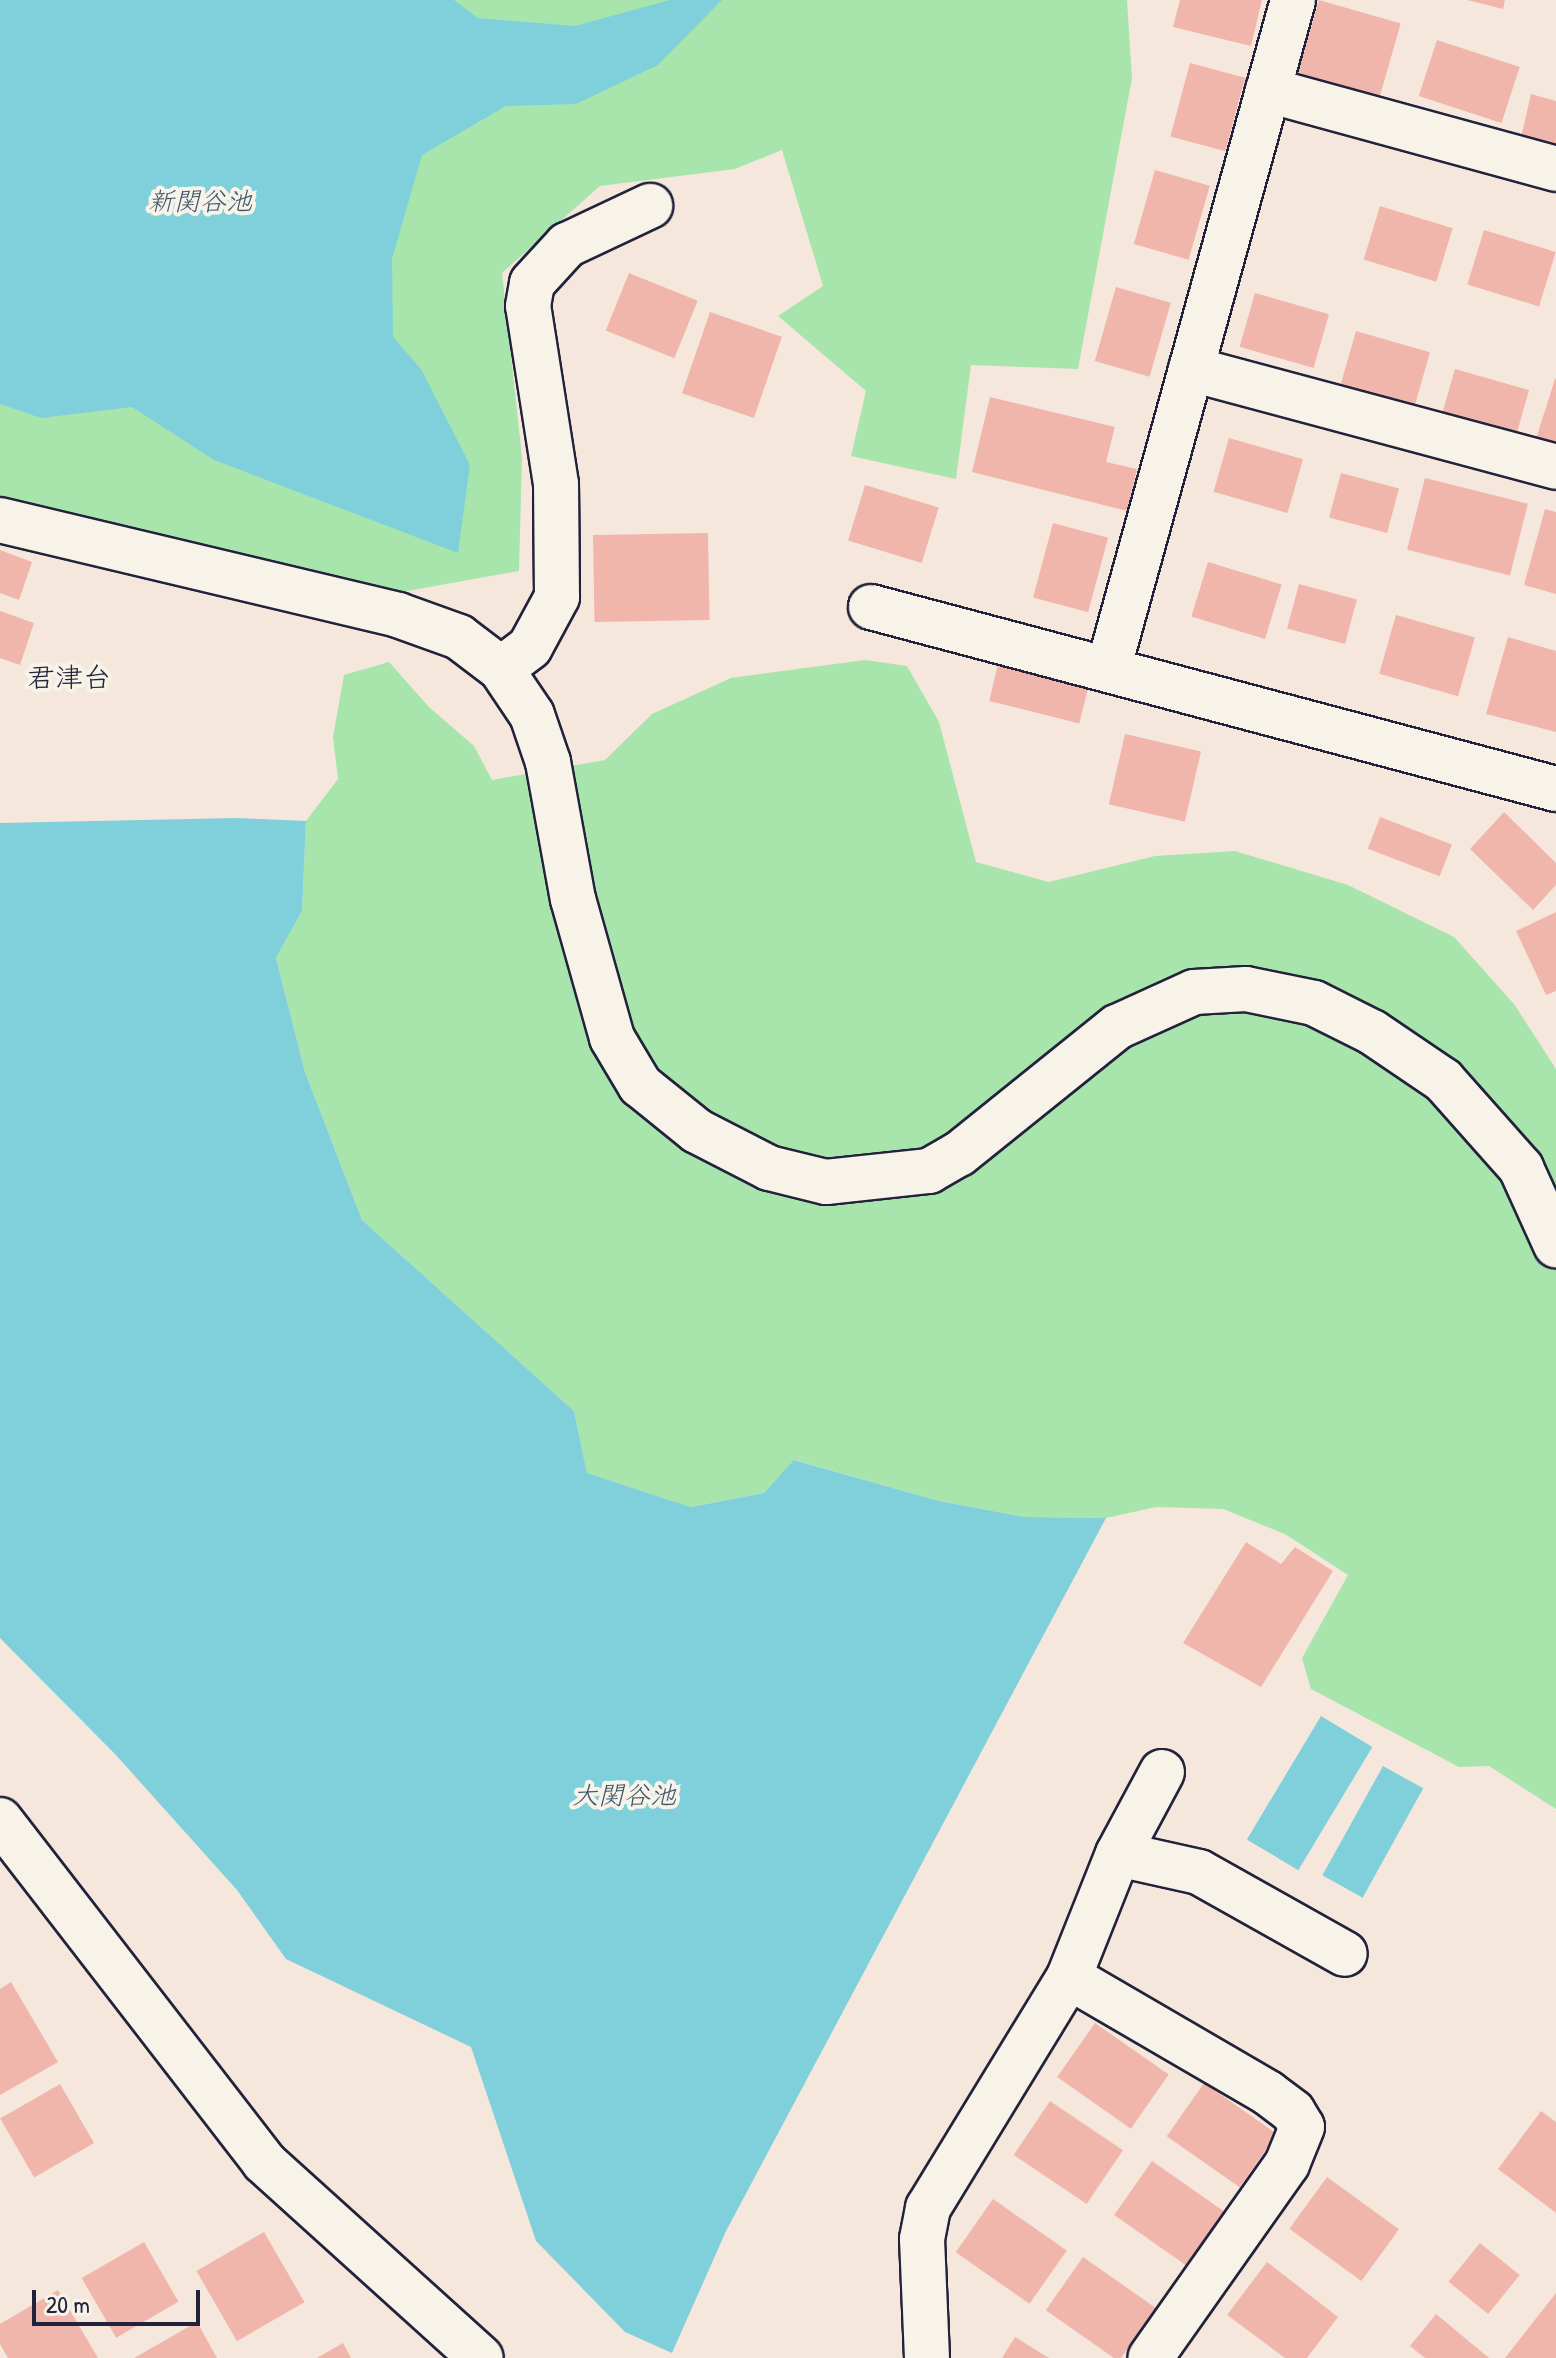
<!DOCTYPE html>
<html>
<head>
<meta charset="utf-8">
<style>
	body { margin:0 }
	#map { position:relative; width:1556px; height:2358px; overflow:hidden; background:#f6e7dc; font-family:"Patrick Hand","Klee One",sans-serif }
	div>[style] { position:absolute }
	[style*='--x'] { left:calc(var(--x)*1px); top:calc(var(--y)*1px); width:calc(var(--w)*1px); rotate:calc(var(--a)*1deg) }
	.green>* { inset:0; background:#a7e5ac }
	.water>* { inset:0; background:#80d0dc; transform-origin:0 0 }
	.building>* { inset:0; background:#f0b6ac; transform-origin:0 0 }
	.roads { filter:drop-shadow(2px 0 #22223b) drop-shadow(-2px 0 #22223b) drop-shadow(0 2px #22223b) drop-shadow(0 -2px #22223b) }
	.street>* { height:44px; margin:-22px; padding:0 22px; transform-origin:22px; border-radius:22px; background:#f7f3e8 }
	.secondary>* { height:44px; margin:-22px; padding:0 22px; transform-origin:22px; border-radius:22px; background:#f7f3e8 }
	span { translate:-50% -50%; white-space:nowrap; text-align:center; line-height:1.15; -webkit-text-stroke:8px #f7f3e8; paint-order:stroke }
	.water-label { font-size:26px; color:#3e566b; font-style:italic }
	.quarter-label { font-size:28px; color:#22223b }
	.scale { position:absolute; left:32px; top:2290px; width:168px; height:36px; box-sizing:border-box; border:4px solid #22223b; border-top:0; padding-left:10px; font-size:24px; line-height:28px; white-space:nowrap; color:#22223b; -webkit-text-stroke:6px #f7f3e8; paint-order:stroke }
</style>
</head>
<body>
<div id="map">
	<div class="green">
		<i style="clip-path:polygon(0 0,1127px 0,1132px 78px,1078px 369px,971px 365px,956px 479px,851px 456px,866px 391px,778px 316px,823px 286px,782px 150px,735px 169px,600px 186px,502px 273px,522px 457px,519px 571px,391px 594px,0 502px)"></i>
		<i style="clip-path:polygon(865px 660px,907px 666px,939px 722px,976px 862px,1049px 882px,1155px 856px,1235px 851px,1348px 885px,1454px 937px,1514px 1004px,1556px 1069px,1556px 1809px,1489px 1766px,1459px 1767px,1311px 1689px,1302px 1658px,1348px 1575px,1285px 1534px,1223px 1509px,1156px 1507px,1106px 1518px,1025px 1517px,939px 1501px,795px 1460px,764px 1493px,691px 1507px,587px 1473px,574px 1411px,362px 1220px,305px 1072px,276px 958px,302px 911px,306px 821px,338px 779px,333px 737px,344px 675px,389px 662px,429px 707px,474px 746px,492px 780px,605px 760px,652px 714px,731px 678px)"></i>
	</div>
	<div class="water">
		<i style="clip-path:polygon(0 0,454px 0,478px 18px,575px 26px,670px 0,722px 0,658px 65px,576px 104px,506px 106px,422px 155px,392px 259px,393px 337px,421px 369px,470px 465px,458px 553px,214px 460px,132px 407px,41px 418px,0 404px)"></i>
		<i style="clip-path:polygon(236px 818px,306px 821px,302px 911px,276px 958px,305px 1072px,362px 1220px,574px 1411px,587px 1473px,691px 1507px,764px 1493px,794px 1460px,939px 1501px,1025px 1517px,1106px 1518px,726px 2231px,672px 2353px,625px 2332px,536px 2241px,471px 2047px,286px 1959px,237px 1890px,115px 1754px,0 1638px,0 823px)"></i>
		<i style="left:1321px;top:1716px;width:60px;height:144px;rotate:31deg"></i>
		<i style="left:1383px;top:1766px;width:46px;height:125px;rotate:29deg"></i>
	</div>
	<div class="building">
		<i style="clip-path:polygon(1180px 0,1262px 0,1251px 46px,1173px 27px)"></i>
		<i style="left:1319px;top:0;width:85px;height:76px;rotate:16deg"></i>
		<i style="clip-path:polygon(1467px 0,1505px 0,1503px 9px)"></i>
		<i style="left:1437px;top:40px;width:87px;height:59px;rotate:18deg"></i>
		<i style="left:1190px;top:63px;width:57px;height:76px;rotate:15deg"></i>
		<i style="clip-path:polygon(1531px 94px,1556px 101px,1556px 151px,1520px 142px)"></i>
		<i style="left:1155px;top:170px;width:57px;height:77px;rotate:16deg"></i>
		<i style="left:1380px;top:206px;width:76px;height:56px;rotate:17deg"></i>
		<i style="left:1484px;top:230px;width:75px;height:57px;rotate:17deg"></i>
		<i style="left:629px;top:273px;width:74px;height:62px;rotate:22deg"></i>
		<i style="left:1116px;top:287px;width:57px;height:77px;rotate:16deg"></i>
		<i style="left:1255px;top:293px;width:77px;height:56px;rotate:16deg"></i>
		<i style="left:710px;top:312px;width:76px;height:86px;rotate:19deg"></i>
		<i style="left:1356px;top:331px;width:77px;height:57px;rotate:16deg"></i>
		<i style="left:1455px;top:369px;width:77px;height:57px;rotate:16deg"></i>
		<i style="clip-path:polygon(1555px 379px,1556px 379px,1556px 449px,1535px 442px)"></i>
		<i style="clip-path:polygon(990px 397px,1115px 427px,1106px 462px,1137px 469px,1127px 511px,972px 472px)"></i>
		<i style="left:1229px;top:438px;width:77px;height:56px;rotate:16deg"></i>
		<i style="left:1341px;top:473px;width:60px;height:46px;rotate:15deg"></i>
		<i style="left:1425px;top:478px;width:106px;height:74px;rotate:14deg"></i>
		<i style="left:865px;top:485px;width:77px;height:58px;rotate:17deg"></i>
		<i style="clip-path:polygon(1545px 509px,1556px 512px,1556px 594px,1524px 585px)"></i>
		<i style="left:1053px;top:523px;width:57px;height:77px;rotate:15deg"></i>
		<i style="left:708px;top:533px;width:87px;height:115px;rotate:89deg"></i>
		<i style="clip-path:polygon(0 550px,32px 562px,19px 600px,0 593px)"></i>
		<i style="left:1208px;top:562px;width:77px;height:57px;rotate:17deg"></i>
		<i style="left:1299px;top:584px;width:60px;height:46px;rotate:15deg"></i>
		<i style="clip-path:polygon(0 611px,34px 623px,20px 665px,0 658px)"></i>
		<i style="left:1396px;top:615px;width:82px;height:61px;rotate:16deg"></i>
		<i style="clip-path:polygon(1508px 637px,1556px 651px,1556px 732px,1486px 714px)"></i>
		<i style="left:998px;top:665px;width:93px;height:37px;rotate:14deg"></i>
		<i style="left:1125px;top:734px;width:78px;height:72px;rotate:13deg"></i>
		<i style="clip-path:polygon(1504px 812px,1556px 863px,1556px 885px,1533px 910px,1470px 849px)"></i>
		<i style="left:1380px;top:817px;width:77px;height:34px;rotate:21deg"></i>
		<i style="clip-path:polygon(1556px 912px,1556px 991px,1546px 995px,1516px 931px)"></i>
		<i style="clip-path:polygon(1246px 1542px,1281px 1564px,1295px 1547px,1333px 1571px,1261px 1687px,1183px 1643px)"></i>
		<i style="clip-path:polygon(11px 1982px,58px 2062px,0 2095px,0 1989px)"></i>
		<i style="left:1095px;top:2023px;width:90px;height:66px;rotate:35deg"></i>
		<i style="left:1204px;top:2083px;width:89px;height:65px;rotate:35deg"></i>
		<i style="left:60px;top:2084px;width:68px;height:69px;rotate:60deg"></i>
		<i style="left:1050px;top:2101px;width:88px;height:65px;rotate:34deg"></i>
		<i style="clip-path:polygon(1541px 2111px,1556px 2122px,1556px 2213px,1498px 2169px)"></i>
		<i style="left:1152px;top:2161px;width:89px;height:66px;rotate:35deg"></i>
		<i style="left:1327px;top:2177px;width:89px;height:64px;rotate:36deg"></i>
		<i style="left:993px;top:2199px;width:90px;height:65px;rotate:35deg"></i>
		<i style="left:264px;top:2232px;width:81px;height:78px;rotate:60deg"></i>
		<i style="left:144px;top:2242px;width:69px;height:72px;rotate:60deg"></i>
		<i style="left:1480px;top:2243px;width:51px;height:50px;rotate:39deg"></i>
		<i style="left:1083px;top:2257px;width:89px;height:65px;rotate:35deg"></i>
		<i style="clip-path:polygon(1267px 2262px,1338px 2317px,1307px 2358px,1285px 2358px,1227px 2315px)"></i>
		<i style="clip-path:polygon(58px 2290px,98px 2358px,8px 2358px,0 2344px,0 2324px)"></i>
		<i style="clip-path:polygon(1556px 2293px,1556px 2358px,1505px 2358px)"></i>
		<i style="clip-path:polygon(1436px 2314px,1489px 2358px,1425px 2358px,1410px 2346px)"></i>
		<i style="clip-path:polygon(197px 2322px,217px 2358px,134px 2358px)"></i>
		<i style="clip-path:polygon(1015px 2337px,1049px 2358px,1002px 2358px)"></i>
		<i style="clip-path:polygon(343px 2343px,351px 2358px,317px 2358px)"></i>
	</div>
	<div class="roads">
		<div class="street">
			<i style="--x:1268;--y:90;--w:299;--a:15.3"></i>
			<i style="--x:1191;--y:369;--w:378;--a:15"></i>
			<i style="--x:0;--y:520;--w:409;--a:13.4"></i>
			<i style="--x:398;--y:615;--w:65;--a:19.8"></i>
			<i style="--x:459;--y:637;--w:53;--a:37.3"></i>
			<i style="--x:501;--y:669;--w:55;--a:56"></i>
			<i style="--x:532;--y:715;--w:50;--a:71.2"></i>
			<i style="--x:548;--y:762;--w:139;--a:79.7"></i>
			<i style="--x:573;--y:899;--w:144;--a:74.3"></i>
			<i style="--x:612;--y:1038;--w:55;--a:59.2"></i>
			<i style="--x:640;--y:1085;--w:73;--a:38.9"></i>
			<i style="--x:697;--y:1131;--w:81;--a:27.2"></i>
			<i style="--x:769;--y:1168;--w:59;--a:13.8"></i>
			<i style="--x:826;--y:1182;--w:104;--a:-6.1"></i>
			<i style="--x:929;--y:1171;--w:34;--a:-30"></i>
			<i style="--x:959;--y:1154;--w:203;--a:-38.8"></i>
			<i style="--x:1117;--y:1027;--w:85;--a:-24.4"></i>
			<i style="--x:1194;--y:992;--w:52;--a:-3.3"></i>
			<i style="--x:1246;--y:989;--w:69;--a:11.6"></i>
			<i style="--x:1314;--y:1003;--w:65;--a:26.6"></i>
			<i style="--x:1372;--y:1032;--w:86;--a:34.1"></i>
			<i style="--x:1443;--y:1080;--w:118;--a:48.4"></i>
			<i style="--x:1521;--y:1168;--w:85;--a:65.6"></i>
			<i style="--x:871;--y:607;--w:709;--a:14.88"></i>
			<i style="--x:501;--y:669;--w:36;--a:-37"></i>
			<i style="--x:530;--y:647;--w:57;--a:-61.6"></i>
			<i style="--x:557;--y:597;--w:113;--a:-90.5"></i>
			<i style="--x:556;--y:484;--w:180;--a:-98.9"></i>
			<i style="--x:528;--y:306;--w:23;--a:-80"></i>
			<i style="--x:532;--y:283;--w:52;--a:-47.4"></i>
			<i style="--x:567;--y:245;--w:92;--a:-25.2"></i>
			<i style="--x:1108;--y:670;--w:695;--a:-74.56"></i>
			<i style="--x:1118;--y:1854;--w:83;--a:12.5"></i>
			<i style="--x:1199;--y:1872;--w:167;--a:29.3"></i>
			<i style="--x:1069;--y:1977;--w:230;--a:30.2"></i>
			<i style="--x:1268;--y:2093;--w:31;--a:37"></i>
			<i style="--x:1293;--y:2112;--w:17;--a:59"></i>
			<i style="--x:1302;--y:2127;--w:40;--a:112"></i>
			<i style="--x:1287;--y:2164;--w:237;--a:125.2"></i>
			<i style="--x:927;--y:2358;--w:119;--a:-92.4"></i>
			<i style="--x:922;--y:2239;--w:32;--a:-79"></i>
			<i style="--x:928;--y:2208;--w:271;--a:-58.6"></i>
			<i style="--x:1069;--y:1977;--w:132;--a:-68.3"></i>
			<i style="--x:1118;--y:1854;--w:93;--a:-61.8"></i>
		</div>
		<div class="secondary">
			<i style="--x:0;--y:1820;--w:432;--a:52.3"></i>
			<i style="--x:264;--y:2162;--w:292;--a:42.1"></i>
		</div>
	</div>
	<div class="water-label">
		<span style="left:200px;top:201px">新関谷池</span>
		<span style="left:624px;top:1795px">大関谷池</span>
	</div>
	<div class="quarter-label">
		<span style="left:69px;top:677px">君津台</span>
	</div>
	<div class="scale">20 m</div>
</div>
</body>
</html>
